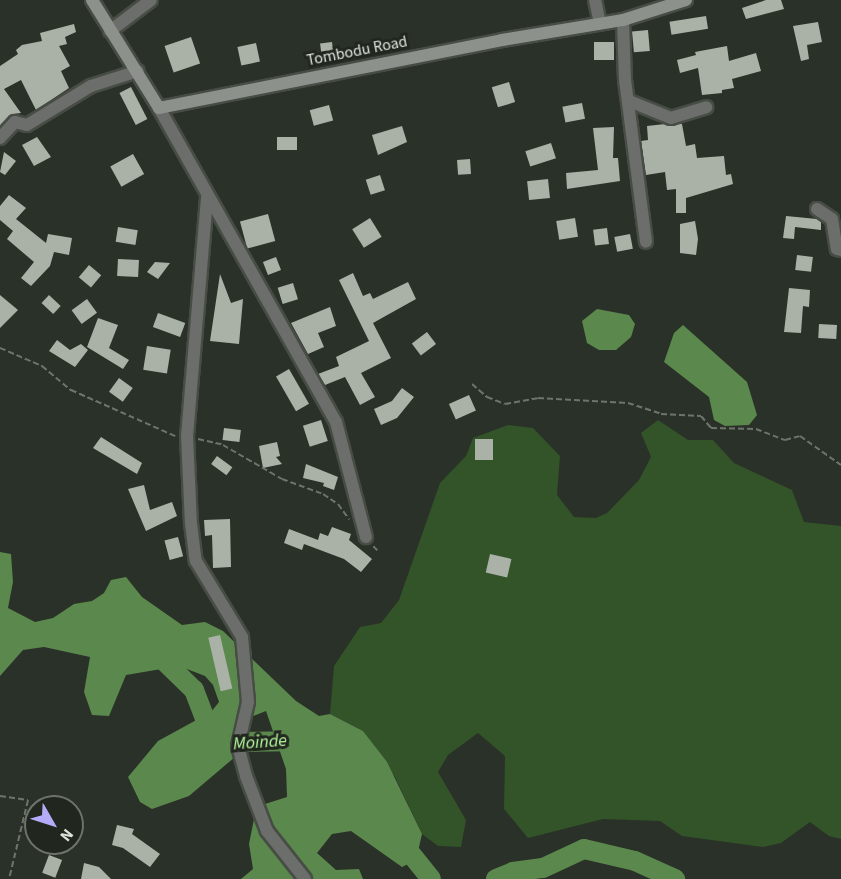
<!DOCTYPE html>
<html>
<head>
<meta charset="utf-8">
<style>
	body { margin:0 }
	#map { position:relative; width:841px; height:879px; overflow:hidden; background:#2a3128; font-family:"Source Sans 3",sans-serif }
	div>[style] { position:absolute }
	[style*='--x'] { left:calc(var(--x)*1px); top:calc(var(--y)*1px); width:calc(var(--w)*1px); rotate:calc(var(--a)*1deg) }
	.green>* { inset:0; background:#335328 }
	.water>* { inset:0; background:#5b884c }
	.river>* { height:20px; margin:-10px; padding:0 10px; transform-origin:10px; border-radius:10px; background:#5b884c }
	.building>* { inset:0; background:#aab2a7; transform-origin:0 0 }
	.path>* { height:2px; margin-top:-1px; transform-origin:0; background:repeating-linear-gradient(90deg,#6e746c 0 6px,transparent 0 9px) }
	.roads { filter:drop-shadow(2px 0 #474d45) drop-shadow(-2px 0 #474d45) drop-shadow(0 2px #474d45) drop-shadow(0 -2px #474d45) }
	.street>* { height:12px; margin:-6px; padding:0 6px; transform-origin:6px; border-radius:6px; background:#6b6e6a }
	.secondary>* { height:12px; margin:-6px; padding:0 6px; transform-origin:6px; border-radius:6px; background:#8c928b }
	span { translate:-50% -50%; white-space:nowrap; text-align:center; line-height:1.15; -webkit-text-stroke:6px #21271f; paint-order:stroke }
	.street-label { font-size:16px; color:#dee2dd }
	.water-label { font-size:18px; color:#b4f59f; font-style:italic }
	.north { position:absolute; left:24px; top:795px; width:60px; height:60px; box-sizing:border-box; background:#21271f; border:2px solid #6d726b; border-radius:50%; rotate:129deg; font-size:16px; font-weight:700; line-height:24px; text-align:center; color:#dee2dd }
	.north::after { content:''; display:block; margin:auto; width:21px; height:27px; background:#b4acf9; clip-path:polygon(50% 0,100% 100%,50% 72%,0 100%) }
</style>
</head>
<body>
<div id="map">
	<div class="green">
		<i style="clip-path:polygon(658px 420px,688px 440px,713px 440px,734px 463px,792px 490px,804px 522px,841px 526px,841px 839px,829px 836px,810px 822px,781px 843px,763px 847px,682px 836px,660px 821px,603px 819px,528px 838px,504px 809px,505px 756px,478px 733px,448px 755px,438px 772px,466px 820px,461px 847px,438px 846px,422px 834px,395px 777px,363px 731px,330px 714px,334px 666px,360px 627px,381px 623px,399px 600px,440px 483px,466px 456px,473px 438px,508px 425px,533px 428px,560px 456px,557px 495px,574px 517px,596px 518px,607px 513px,639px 480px,651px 457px,641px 433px)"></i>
	</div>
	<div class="water">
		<i style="clip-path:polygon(597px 309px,629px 315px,635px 324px,631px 337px,616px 350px,599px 350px,587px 343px,582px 321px)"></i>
		<i style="clip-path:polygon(683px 325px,747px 382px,757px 415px,749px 425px,725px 426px,714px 420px,709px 397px,664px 362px,674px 333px)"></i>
		<i style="clip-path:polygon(0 552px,11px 554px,13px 582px,8px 608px,35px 622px,53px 618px,74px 604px,92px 601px,104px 593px,111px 580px,126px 577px,142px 597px,182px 625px,205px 622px,223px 631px,296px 701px,319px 716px,330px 714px,363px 731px,387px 762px,422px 834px,416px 860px,402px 867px,351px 831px,332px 834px,317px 853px,336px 870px,359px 869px,363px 879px,241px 879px,253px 869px,249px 844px,254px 819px,265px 804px,287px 797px,286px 769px,266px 711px,248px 718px,242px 751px,189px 796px,152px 809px,140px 802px,128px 777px,158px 741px,211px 712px,219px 702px,213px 685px,205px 676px,179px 666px,126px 675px,109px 716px,92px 715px,84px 692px,90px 657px,44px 647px,23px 650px,0 676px)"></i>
	</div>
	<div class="river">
		<i style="--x:154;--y:651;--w:56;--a:44.3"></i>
		<i style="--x:194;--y:690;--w:56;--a:69"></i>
		<i style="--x:214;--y:742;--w:14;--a:21"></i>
		<i style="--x:227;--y:747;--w:13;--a:-23"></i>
		<i style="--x:239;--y:742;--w:63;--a:-0.9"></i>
		<i style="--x:399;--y:839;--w:51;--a:51.3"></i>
		<i style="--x:496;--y:879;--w:18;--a:-22"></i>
		<i style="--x:513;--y:872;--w:30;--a:-8"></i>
		<i style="--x:543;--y:868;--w:45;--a:-24.9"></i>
		<i style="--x:584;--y:849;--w:52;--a:13.2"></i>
		<i style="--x:635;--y:861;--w:44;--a:24.2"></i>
	</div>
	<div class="building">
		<i style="clip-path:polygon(766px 0,781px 0,784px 9px,746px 19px,742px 8px)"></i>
		<i style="left:706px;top:16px;width:13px;height:37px;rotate:81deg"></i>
		<i style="clip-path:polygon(818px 22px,822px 42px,807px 45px,809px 59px,801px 61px,793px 26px)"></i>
		<i style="clip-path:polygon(74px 24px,76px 32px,65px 37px,67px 44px,59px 46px,70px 66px,61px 71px,69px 88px,36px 110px,21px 80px,4px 89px,21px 113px,12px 114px,0 126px,0 66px,18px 54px,16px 50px,22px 45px,42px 41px,40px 33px)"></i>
		<i style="left:648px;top:30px;width:21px;height:16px;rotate:85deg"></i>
		<i style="left:191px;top:37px;width:28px;height:28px;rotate:71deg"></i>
		<i style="left:332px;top:42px;width:16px;height:12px;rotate:83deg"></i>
		<i style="left:594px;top:42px;width:20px;height:18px"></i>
		<i style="left:256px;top:43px;width:19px;height:19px;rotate:78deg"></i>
		<i style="clip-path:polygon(727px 46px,729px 61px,756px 53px,761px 71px,732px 79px,734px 88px,722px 90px,722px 93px,702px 95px,698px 68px,680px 73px,677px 60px,696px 55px,695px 52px)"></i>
		<i style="left:509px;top:82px;width:21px;height:18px;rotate:73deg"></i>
		<i style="left:131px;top:87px;width:36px;height:13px;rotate:63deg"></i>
		<i style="left:582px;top:103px;width:16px;height:20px;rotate:79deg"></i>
		<i style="left:329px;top:105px;width:16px;height:20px;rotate:75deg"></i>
		<i style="clip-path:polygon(665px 124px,682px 124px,686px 146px,695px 144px,697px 158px,724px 156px,726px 175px,731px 174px,733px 184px,686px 198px,686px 213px,676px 213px,676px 189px,667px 190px,665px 172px,646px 175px,641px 141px,648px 140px,647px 126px)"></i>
		<i style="clip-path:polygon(402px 126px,407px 142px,378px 155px,372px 135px)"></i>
		<i style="clip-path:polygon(614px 127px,613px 158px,618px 158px,620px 181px,567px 189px,566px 173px,598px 170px,593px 128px)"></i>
		<i style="clip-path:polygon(37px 137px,51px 157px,34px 166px,22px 145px)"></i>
		<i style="left:277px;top:137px;width:20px;height:13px"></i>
		<i style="left:551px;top:143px;width:16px;height:27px;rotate:72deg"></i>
		<i style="clip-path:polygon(4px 152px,16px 161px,5px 175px,0 172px)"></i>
		<i style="left:133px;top:154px;width:23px;height:26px;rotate:61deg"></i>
		<i style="left:470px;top:159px;width:15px;height:13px;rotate:86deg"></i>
		<i style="left:380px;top:175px;width:16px;height:15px;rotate:72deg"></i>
		<i style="left:548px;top:179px;width:19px;height:21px;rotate:84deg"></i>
		<i style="clip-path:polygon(9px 195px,26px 208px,16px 219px,46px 243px,48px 234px,72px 238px,69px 255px,54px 252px,50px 266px,31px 286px,21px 278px,34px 262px,7px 239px,13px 231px,0 220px,0 206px)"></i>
		<i style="left:268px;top:214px;width:28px;height:29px;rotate:75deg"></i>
		<i style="clip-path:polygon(786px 216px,817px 219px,821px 222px,821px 230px,795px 227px,794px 239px,783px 238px)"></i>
		<i style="left:370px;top:218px;width:22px;height:21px;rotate:58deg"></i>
		<i style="left:575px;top:218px;width:19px;height:19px;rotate:81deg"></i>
		<i style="clip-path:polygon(695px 221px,698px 239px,696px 255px,680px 253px,680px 224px)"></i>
		<i style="left:118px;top:227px;width:20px;height:15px;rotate:9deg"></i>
		<i style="left:607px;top:228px;width:16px;height:14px;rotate:83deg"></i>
		<i style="left:630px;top:234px;width:15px;height:16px;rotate:79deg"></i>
		<i style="left:797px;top:255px;width:16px;height:15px;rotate:7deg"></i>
		<i style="left:276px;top:257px;width:14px;height:14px;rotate:69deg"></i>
		<i style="left:118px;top:259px;width:21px;height:17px;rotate:3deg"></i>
		<i style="clip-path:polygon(155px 262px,170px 263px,158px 279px,147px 272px)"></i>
		<i style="left:89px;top:265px;width:16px;height:16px;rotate:40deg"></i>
		<i style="clip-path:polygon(353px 273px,363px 296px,370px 293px,373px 299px,408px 282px,416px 299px,373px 323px,391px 358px,361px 373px,375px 397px,360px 405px,345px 377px,325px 385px,318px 374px,339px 366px,336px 357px,369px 341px,339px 280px)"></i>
		<i style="clip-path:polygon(220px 274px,231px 303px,243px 299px,239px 344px,210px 341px)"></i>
		<i style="left:293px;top:283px;width:17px;height:16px;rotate:73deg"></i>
		<i style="clip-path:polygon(789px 288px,810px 290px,809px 307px,803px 306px,801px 333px,784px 332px)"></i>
		<i style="clip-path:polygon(0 295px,18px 310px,0 328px)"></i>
		<i style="left:49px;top:295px;width:16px;height:11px;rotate:43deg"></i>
		<i style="left:87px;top:299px;width:17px;height:19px;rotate:54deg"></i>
		<i style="clip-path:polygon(330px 307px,336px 326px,318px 333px,324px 347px,308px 354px,291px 323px)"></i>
		<i style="left:158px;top:313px;width:29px;height:15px;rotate:20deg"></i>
		<i style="clip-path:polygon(98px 318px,118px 325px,109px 348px,129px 360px,123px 369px,87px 347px)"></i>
		<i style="left:819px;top:324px;width:18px;height:14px;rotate:3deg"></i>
		<i style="left:427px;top:332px;width:15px;height:19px;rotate:53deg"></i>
		<i style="clip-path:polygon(57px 340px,70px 350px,81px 344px,88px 350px,75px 367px,49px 351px)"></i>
		<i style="left:147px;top:346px;width:24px;height:24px;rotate:9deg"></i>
		<i style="left:289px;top:369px;width:40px;height:15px;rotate:60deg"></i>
		<i style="left:119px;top:378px;width:17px;height:17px;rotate:36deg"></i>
		<i style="clip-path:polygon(402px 388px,414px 397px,397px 418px,381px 425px,374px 409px,392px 401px)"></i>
		<i style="left:469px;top:395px;width:17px;height:22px;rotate:66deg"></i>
		<i style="left:321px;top:420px;width:22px;height:19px;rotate:72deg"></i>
		<i style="left:224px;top:428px;width:17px;height:12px;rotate:7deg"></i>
		<i style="clip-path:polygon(101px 437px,142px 463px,137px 474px,93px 448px)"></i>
		<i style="left:493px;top:439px;width:21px;height:18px;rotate:90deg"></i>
		<i style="clip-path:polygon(277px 442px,280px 456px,276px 457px,282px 464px,263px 468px,259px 446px)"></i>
		<i style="left:217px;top:456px;width:19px;height:10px;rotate:36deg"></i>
		<i style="clip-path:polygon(306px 464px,338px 477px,334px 490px,323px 486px,324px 483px,303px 478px)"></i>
		<i style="clip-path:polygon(144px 485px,150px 510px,172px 502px,177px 516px,146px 531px,128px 489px)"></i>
		<i style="clip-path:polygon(230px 519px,231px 567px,213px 568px,212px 535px,205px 536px,204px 520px)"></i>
		<i style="clip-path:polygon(332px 527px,351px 534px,349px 540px,372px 559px,361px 572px,344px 559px,304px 544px,302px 550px,284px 543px,289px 529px,318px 540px,320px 533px,328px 536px)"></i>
		<i style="left:178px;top:537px;width:20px;height:14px;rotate:75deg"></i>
		<i style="left:490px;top:554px;width:22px;height:19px;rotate:13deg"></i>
		<i style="left:220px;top:635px;width:55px;height:12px;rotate:77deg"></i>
		<i style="clip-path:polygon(117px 825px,134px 829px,132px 834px,160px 854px,150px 867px,123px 848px,112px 845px)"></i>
		<i style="left:49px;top:855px;width:14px;height:19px;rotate:21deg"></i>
		<i style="clip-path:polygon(84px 863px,99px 867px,111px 879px,81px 879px)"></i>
	</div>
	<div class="path">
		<i style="--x:0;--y:348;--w:46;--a:23.2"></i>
		<i style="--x:42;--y:366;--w:38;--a:40"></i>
		<i style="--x:71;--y:390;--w:114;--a:23.9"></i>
		<i style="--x:472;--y:384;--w:20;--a:41"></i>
		<i style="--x:487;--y:397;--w:19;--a:21"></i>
		<i style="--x:505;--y:404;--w:34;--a:-10"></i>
		<i style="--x:538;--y:398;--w:90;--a:3.2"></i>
		<i style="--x:628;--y:403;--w:35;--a:18"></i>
		<i style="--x:661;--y:414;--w:40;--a:2.9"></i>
		<i style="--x:701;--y:416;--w:16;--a:50"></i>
		<i style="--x:711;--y:428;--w:45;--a:1.3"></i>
		<i style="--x:756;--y:429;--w:31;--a:21"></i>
		<i style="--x:785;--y:440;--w:16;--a:-15"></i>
		<i style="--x:800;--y:436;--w:50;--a:35.3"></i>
		<i style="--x:198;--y:439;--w:26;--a:13"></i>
		<i style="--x:223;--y:445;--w:68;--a:30"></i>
		<i style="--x:282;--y:479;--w:44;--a:20.1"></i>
		<i style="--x:323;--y:494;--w:18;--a:34"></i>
		<i style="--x:338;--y:504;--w:19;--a:54"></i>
		<i style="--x:373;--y:546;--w:8;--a:45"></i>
		<i style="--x:0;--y:796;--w:28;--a:8"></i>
		<i style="--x:28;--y:800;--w:81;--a:103.5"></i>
	</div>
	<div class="roads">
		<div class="street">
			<i style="--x:595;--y:0;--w:24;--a:78"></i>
			<i style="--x:623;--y:20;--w:60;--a:88.1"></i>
			<i style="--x:625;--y:80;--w:163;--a:82.6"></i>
			<i style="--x:110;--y:31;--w:51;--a:-37.1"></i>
			<i style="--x:629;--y:101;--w:45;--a:22"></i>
			<i style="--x:671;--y:118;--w:37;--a:-17"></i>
			<i style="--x:159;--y:108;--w:360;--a:60.6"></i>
			<i style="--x:336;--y:422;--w:119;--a:75.4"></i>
			<i style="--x:0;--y:138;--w:22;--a:-47"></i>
			<i style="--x:15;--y:122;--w:12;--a:14"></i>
			<i style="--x:27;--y:125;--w:75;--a:-31.4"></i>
			<i style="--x:91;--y:86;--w:49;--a:-17.7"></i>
			<i style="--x:207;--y:198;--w:239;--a:94.8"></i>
			<i style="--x:187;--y:436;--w:87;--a:87.4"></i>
			<i style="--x:191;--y:523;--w:38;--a:83"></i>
			<i style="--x:196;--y:561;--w:89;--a:58.8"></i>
			<i style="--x:242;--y:637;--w:65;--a:84.7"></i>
			<i style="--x:248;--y:702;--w:45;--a:102.8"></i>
			<i style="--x:238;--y:746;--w:31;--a:75"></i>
			<i style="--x:246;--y:776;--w:59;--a:69.1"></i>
			<i style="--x:267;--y:831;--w:61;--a:51.6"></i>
			<i style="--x:817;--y:209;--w:18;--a:34"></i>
			<i style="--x:832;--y:219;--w:30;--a:81"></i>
			<i style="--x:837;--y:249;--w:4;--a:14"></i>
		</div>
		<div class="secondary">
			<i style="--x:92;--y:0;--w:127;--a:58.2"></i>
			<i style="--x:159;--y:108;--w:350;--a:-11.2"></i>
			<i style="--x:502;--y:40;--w:123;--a:-9.4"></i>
			<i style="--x:623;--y:20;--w:66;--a:-17.6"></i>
		</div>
	</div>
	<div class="street-label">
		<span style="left:357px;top:51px;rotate:-11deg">Tombodu Road</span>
	</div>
	<div class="water-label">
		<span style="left:260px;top:743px;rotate:-4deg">Moinde</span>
	</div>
	<div class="north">N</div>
</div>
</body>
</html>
